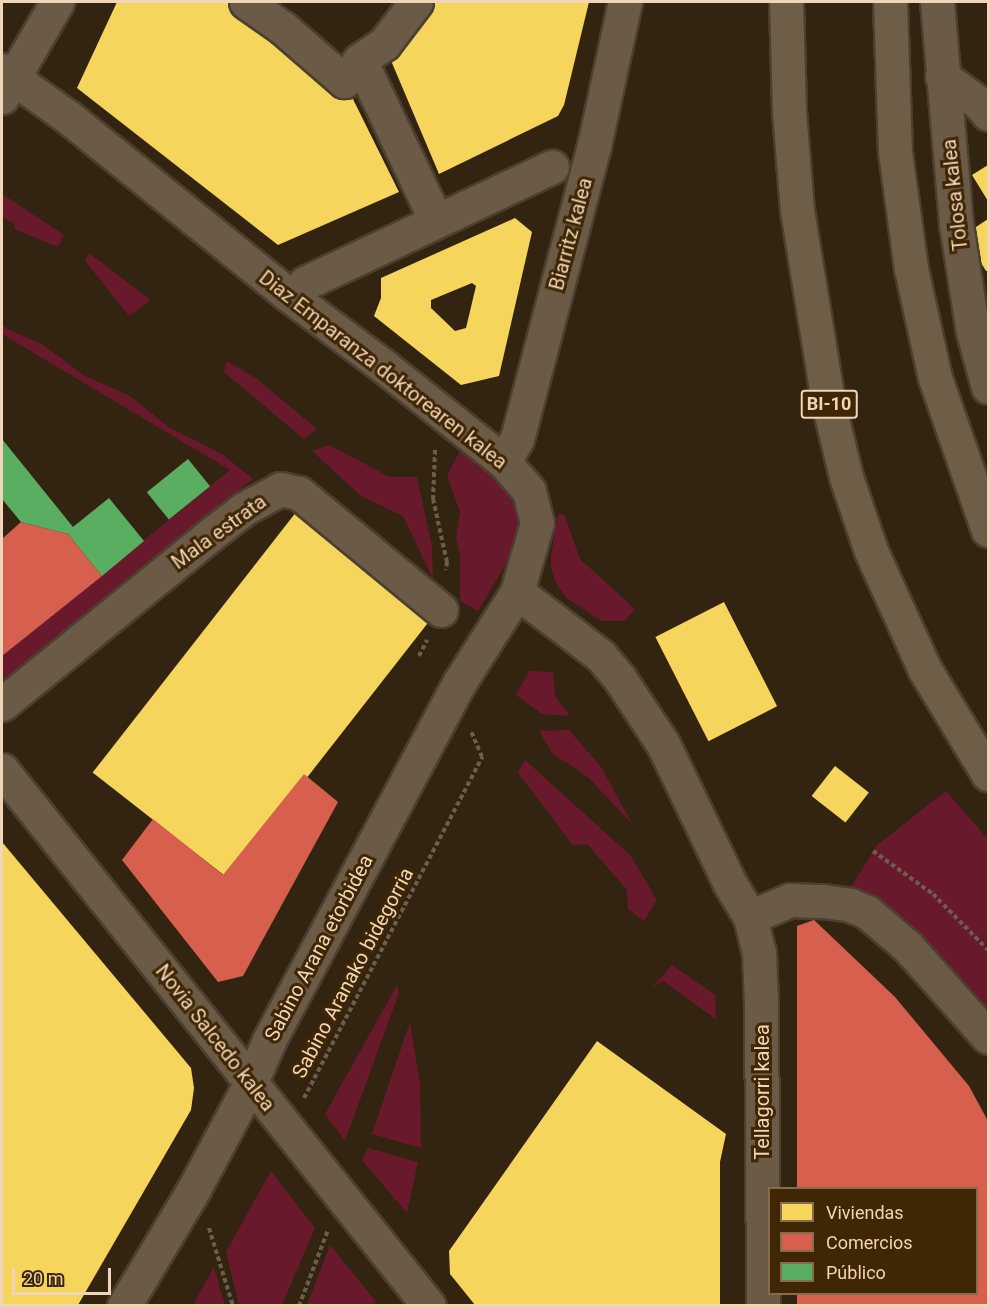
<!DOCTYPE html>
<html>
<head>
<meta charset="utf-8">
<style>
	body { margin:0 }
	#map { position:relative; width:990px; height:1307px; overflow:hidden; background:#322411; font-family:Roboto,sans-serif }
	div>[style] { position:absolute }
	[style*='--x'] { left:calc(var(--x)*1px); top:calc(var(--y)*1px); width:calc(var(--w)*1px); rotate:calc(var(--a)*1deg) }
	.green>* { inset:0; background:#68192b }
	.homes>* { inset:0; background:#f6d55c; transform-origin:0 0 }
	.shops>* { inset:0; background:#d6604d }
	.public>* { inset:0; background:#5aae61; transform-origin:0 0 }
	.path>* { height:4px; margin-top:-2px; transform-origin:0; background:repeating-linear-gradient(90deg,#6c5e4c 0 4.5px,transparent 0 7.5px) }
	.roads { filter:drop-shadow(2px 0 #4c3f30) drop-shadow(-2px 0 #4c3f30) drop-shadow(0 2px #4c3f30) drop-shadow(0 -2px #4c3f30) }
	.minor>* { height:33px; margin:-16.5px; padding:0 16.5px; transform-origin:16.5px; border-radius:16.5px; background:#6b5a46 }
	.highway>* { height:33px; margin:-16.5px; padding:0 16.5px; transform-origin:16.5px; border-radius:16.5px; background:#6e5e48 }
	span { translate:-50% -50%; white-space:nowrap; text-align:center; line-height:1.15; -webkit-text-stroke:6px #3f2604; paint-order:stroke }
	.shield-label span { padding:2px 4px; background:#3f2604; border:2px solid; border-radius:4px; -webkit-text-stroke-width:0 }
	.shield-label { font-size:18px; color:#f0d5b8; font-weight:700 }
	.street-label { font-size:20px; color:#f0d5b8 }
	.frame { position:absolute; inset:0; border:3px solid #f0d5b8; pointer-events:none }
	.legend { position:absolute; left:768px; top:1187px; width:210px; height:108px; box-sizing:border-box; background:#3f2604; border:2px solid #866c4c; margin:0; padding:8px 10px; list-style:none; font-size:18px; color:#f0d5b8 }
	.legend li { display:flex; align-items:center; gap:12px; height:30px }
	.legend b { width:30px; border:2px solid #866c4c }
	.scale { position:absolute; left:12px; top:1268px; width:99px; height:27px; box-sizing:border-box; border:3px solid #f0d5b8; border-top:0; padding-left:8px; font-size:18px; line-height:21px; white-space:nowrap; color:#f0d5b8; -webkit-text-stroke:4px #3f2604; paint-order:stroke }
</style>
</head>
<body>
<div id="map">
	<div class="green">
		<i style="clip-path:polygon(2px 194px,64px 235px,58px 247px,14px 229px,15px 225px,2px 216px)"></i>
		<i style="clip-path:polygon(89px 253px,151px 300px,129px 316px,85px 261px)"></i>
		<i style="clip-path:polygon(2px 324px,7px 329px,42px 344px,85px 376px,130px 396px,170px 428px,222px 454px,253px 479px,2px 685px,2px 656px,230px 470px,2px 334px)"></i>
		<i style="clip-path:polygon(227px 361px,257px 379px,317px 429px,304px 439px,224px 372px)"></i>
		<i style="clip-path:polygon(464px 443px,508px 479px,521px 510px,518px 528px,505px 566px,478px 611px,460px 601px,460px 556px,456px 538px,460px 512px,447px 476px)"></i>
		<i style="clip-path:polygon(329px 445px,390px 477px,417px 477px,432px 546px,433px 579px,403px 516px,361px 496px,312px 451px)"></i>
		<i style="clip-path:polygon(558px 513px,565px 516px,580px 559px,635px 609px,624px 621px,601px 621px,567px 598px,556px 584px,551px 568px,551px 557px)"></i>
		<i style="clip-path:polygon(529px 671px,553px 672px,555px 696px,570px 716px,542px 714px,516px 695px)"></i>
		<i style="clip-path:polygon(569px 730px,601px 767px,633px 825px,589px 778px,552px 753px,539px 731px)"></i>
		<i style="clip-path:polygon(525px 760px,630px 855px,657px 900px,644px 921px,628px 909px,627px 890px,621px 883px,587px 844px,573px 845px,518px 773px)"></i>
		<i style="clip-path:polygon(946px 791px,988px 839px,988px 1023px,847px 893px,877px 845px)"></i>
		<i style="clip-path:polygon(672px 965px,715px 995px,716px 1019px,663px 981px,652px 988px)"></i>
		<i style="clip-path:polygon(397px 985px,399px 993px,345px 1141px,325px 1114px)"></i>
		<i style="clip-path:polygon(410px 1022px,420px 1084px,421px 1148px,372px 1134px)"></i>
		<i style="clip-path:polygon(368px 1148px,418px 1162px,407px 1213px,362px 1160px)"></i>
		<i style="clip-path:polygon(271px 1171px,315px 1228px,282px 1305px,239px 1305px,226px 1252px)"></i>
		<i style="clip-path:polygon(330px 1245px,377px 1303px,366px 1306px,307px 1305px)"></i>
		<i style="clip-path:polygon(214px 1267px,225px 1305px,193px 1305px)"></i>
	</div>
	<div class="homes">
		<i style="clip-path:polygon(117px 2px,246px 2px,344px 81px,399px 192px,278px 245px,77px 88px)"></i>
		<i style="clip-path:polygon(416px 2px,589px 2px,564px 105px,558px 116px,439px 174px,384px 44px)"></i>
		<i style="clip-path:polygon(988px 165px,988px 201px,972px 175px)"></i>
		<i style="clip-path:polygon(evenodd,515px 218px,532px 232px,499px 376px,461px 385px,374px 316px,381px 298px,381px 278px,515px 218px,472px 283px,476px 286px,466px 328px,455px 331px,431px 308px,431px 300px,472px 283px)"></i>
		<i style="clip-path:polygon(988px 219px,988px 270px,986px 271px,964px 235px)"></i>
		<i style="left:297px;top:511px;width:172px;height:332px;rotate:38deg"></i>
		<i style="left:724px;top:602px;width:117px;height:77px;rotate:63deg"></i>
		<i style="left:835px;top:766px;width:43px;height:38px;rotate:38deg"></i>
		<i style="clip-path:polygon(2px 842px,191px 1068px,194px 1088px,191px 1110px,78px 1305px,2px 1305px)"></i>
		<i style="clip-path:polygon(597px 1041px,726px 1134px,720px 1162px,720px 1305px,475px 1305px,450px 1274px,449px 1251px)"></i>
	</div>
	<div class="shops">
		<i style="clip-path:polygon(21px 522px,68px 534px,102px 576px,2px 656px,2px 539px)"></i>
		<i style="clip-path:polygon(304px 774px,338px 802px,243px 976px,218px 982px,122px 860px,153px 819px,223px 875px)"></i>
		<i style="clip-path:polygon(814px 920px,895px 997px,969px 1086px,988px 1121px,988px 1306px,797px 1306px,797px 1294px,976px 1294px,976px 1188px,797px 1188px,797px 926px)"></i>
	</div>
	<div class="public">
		<i style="clip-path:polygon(2px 439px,73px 527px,109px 498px,144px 541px,102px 576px,68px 534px,21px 522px,2px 499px)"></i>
		<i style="left:188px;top:459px;width:35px;height:53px;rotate:51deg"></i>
	</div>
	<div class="path">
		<i style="--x:435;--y:450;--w:49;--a:92.3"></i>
		<i style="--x:433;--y:499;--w:65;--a:77.5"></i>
		<i style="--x:447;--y:562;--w:8;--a:97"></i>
		<i style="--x:419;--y:656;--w:18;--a:-63"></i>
		<i style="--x:873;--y:851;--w:74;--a:35.6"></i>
		<i style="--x:933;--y:894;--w:78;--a:45.5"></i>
		<i style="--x:304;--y:1098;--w:385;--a:-62.4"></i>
		<i style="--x:482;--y:757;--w:28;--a:-113"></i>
		<i style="--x:209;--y:1228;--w:82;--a:72.9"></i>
		<i style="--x:299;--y:1306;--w:81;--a:-69.1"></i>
	</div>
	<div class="roads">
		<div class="minor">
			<i style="--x:246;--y:2;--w:45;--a:35.1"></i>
			<i style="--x:283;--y:28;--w:81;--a:41"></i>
			<i style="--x:344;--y:81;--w:26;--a:-53"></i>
			<i style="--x:360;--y:60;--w:29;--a:-34"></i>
			<i style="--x:384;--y:44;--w:53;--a:-52.7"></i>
			<i style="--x:937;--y:2;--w:223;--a:85.1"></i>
			<i style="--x:956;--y:224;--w:109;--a:81.1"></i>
			<i style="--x:973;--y:332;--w:57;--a:74.7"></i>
			<i style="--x:360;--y:60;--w:178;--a:64.7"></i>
			<i style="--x:2;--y:70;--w:81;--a:35.5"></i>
			<i style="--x:68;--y:117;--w:280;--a:38.9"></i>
			<i style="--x:286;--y:293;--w:119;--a:36.8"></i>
			<i style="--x:381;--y:364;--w:157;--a:38.5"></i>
			<i style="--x:504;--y:462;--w:38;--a:49"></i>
			<i style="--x:529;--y:491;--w:33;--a:76"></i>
			<i style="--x:537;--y:523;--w:72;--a:106.2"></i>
			<i style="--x:517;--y:592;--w:108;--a:122.5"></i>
			<i style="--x:459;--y:683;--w:405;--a:118"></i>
			<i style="--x:269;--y:1041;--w:47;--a:113.8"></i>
			<i style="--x:250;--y:1084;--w:119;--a:118.1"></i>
			<i style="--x:194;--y:1189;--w:136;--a:120.9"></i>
			<i style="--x:942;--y:76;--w:47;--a:36.4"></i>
			<i style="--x:980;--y:104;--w:13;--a:51"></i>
			<i style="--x:2;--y:97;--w:110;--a:-59.9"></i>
			<i style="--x:305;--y:283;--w:273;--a:-25.2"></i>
			<i style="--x:504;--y:462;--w:26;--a:-61"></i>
			<i style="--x:517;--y:439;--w:303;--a:-75.3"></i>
			<i style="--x:594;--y:146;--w:147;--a:-77.9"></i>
			<i style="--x:517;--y:592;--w:106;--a:37.3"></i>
			<i style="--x:601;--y:656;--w:30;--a:50"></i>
			<i style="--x:620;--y:679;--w:78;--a:56.5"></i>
			<i style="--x:663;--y:744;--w:153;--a:64.4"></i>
			<i style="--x:729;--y:882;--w:41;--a:59"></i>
			<i style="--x:750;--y:917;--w:36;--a:76"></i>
			<i style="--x:759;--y:952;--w:52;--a:87.8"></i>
			<i style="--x:761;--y:1004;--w:302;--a:89.6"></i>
			<i style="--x:2;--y:704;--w:263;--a:-39.1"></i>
			<i style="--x:206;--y:538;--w:49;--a:-37.6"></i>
			<i style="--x:245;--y:508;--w:40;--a:-28"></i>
			<i style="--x:280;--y:489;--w:19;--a:12"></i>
			<i style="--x:299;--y:493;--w:184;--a:39.5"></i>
			<i style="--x:2;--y:770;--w:685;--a:51.46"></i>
			<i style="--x:750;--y:917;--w:43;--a:-23"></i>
			<i style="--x:790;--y:900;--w:33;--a:2"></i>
			<i style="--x:823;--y:901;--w:27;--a:8"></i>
			<i style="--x:850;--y:905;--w:18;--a:22"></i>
			<i style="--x:867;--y:912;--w:54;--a:40.5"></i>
			<i style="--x:908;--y:947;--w:120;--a:48.4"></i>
		</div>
		<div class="highway">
			<i style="--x:786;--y:2;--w:109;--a:88.4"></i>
			<i style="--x:789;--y:111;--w:99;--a:85.4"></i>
			<i style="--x:797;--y:210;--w:194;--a:80.8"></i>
			<i style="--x:828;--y:402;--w:77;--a:76.5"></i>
			<i style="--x:846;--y:477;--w:78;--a:71.3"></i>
			<i style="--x:871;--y:551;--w:131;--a:65.6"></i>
			<i style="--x:925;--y:670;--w:122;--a:58.8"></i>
			<i style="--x:890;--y:2;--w:150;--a:88.1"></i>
			<i style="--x:895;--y:152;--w:118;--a:82.2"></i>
			<i style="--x:911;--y:269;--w:112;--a:77.6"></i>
			<i style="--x:935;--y:378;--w:161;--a:70.8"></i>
		</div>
	</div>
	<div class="shield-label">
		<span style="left:829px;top:404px">BI-10</span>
	</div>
	<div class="street-label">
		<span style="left:955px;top:195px;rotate:-96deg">Tolosa kalea</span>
		<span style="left:571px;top:234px;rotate:-75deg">Biarritz kalea</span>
		<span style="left:383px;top:370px;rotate:38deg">Diaz Emparanza doktorearen kalea</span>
		<span style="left:219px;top:532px;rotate:-36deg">Mala estrata</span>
		<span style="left:319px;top:948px;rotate:-62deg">Sabino Arana etorbidea</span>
		<span style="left:353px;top:973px;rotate:-62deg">Sabino Aranako bidegorria</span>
		<span style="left:215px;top:1038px;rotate:52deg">Novia Salcedo kalea</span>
		<span style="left:762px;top:1092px;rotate:-90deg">Tellagorri kalea</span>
	</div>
	<div class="frame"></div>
	<ul class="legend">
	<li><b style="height:16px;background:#f6d55c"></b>Viviendas</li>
	<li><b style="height:16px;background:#d6604d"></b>Comercios</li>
	<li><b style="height:16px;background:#5aae61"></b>Público</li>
	</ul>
	<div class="scale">20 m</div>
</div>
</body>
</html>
